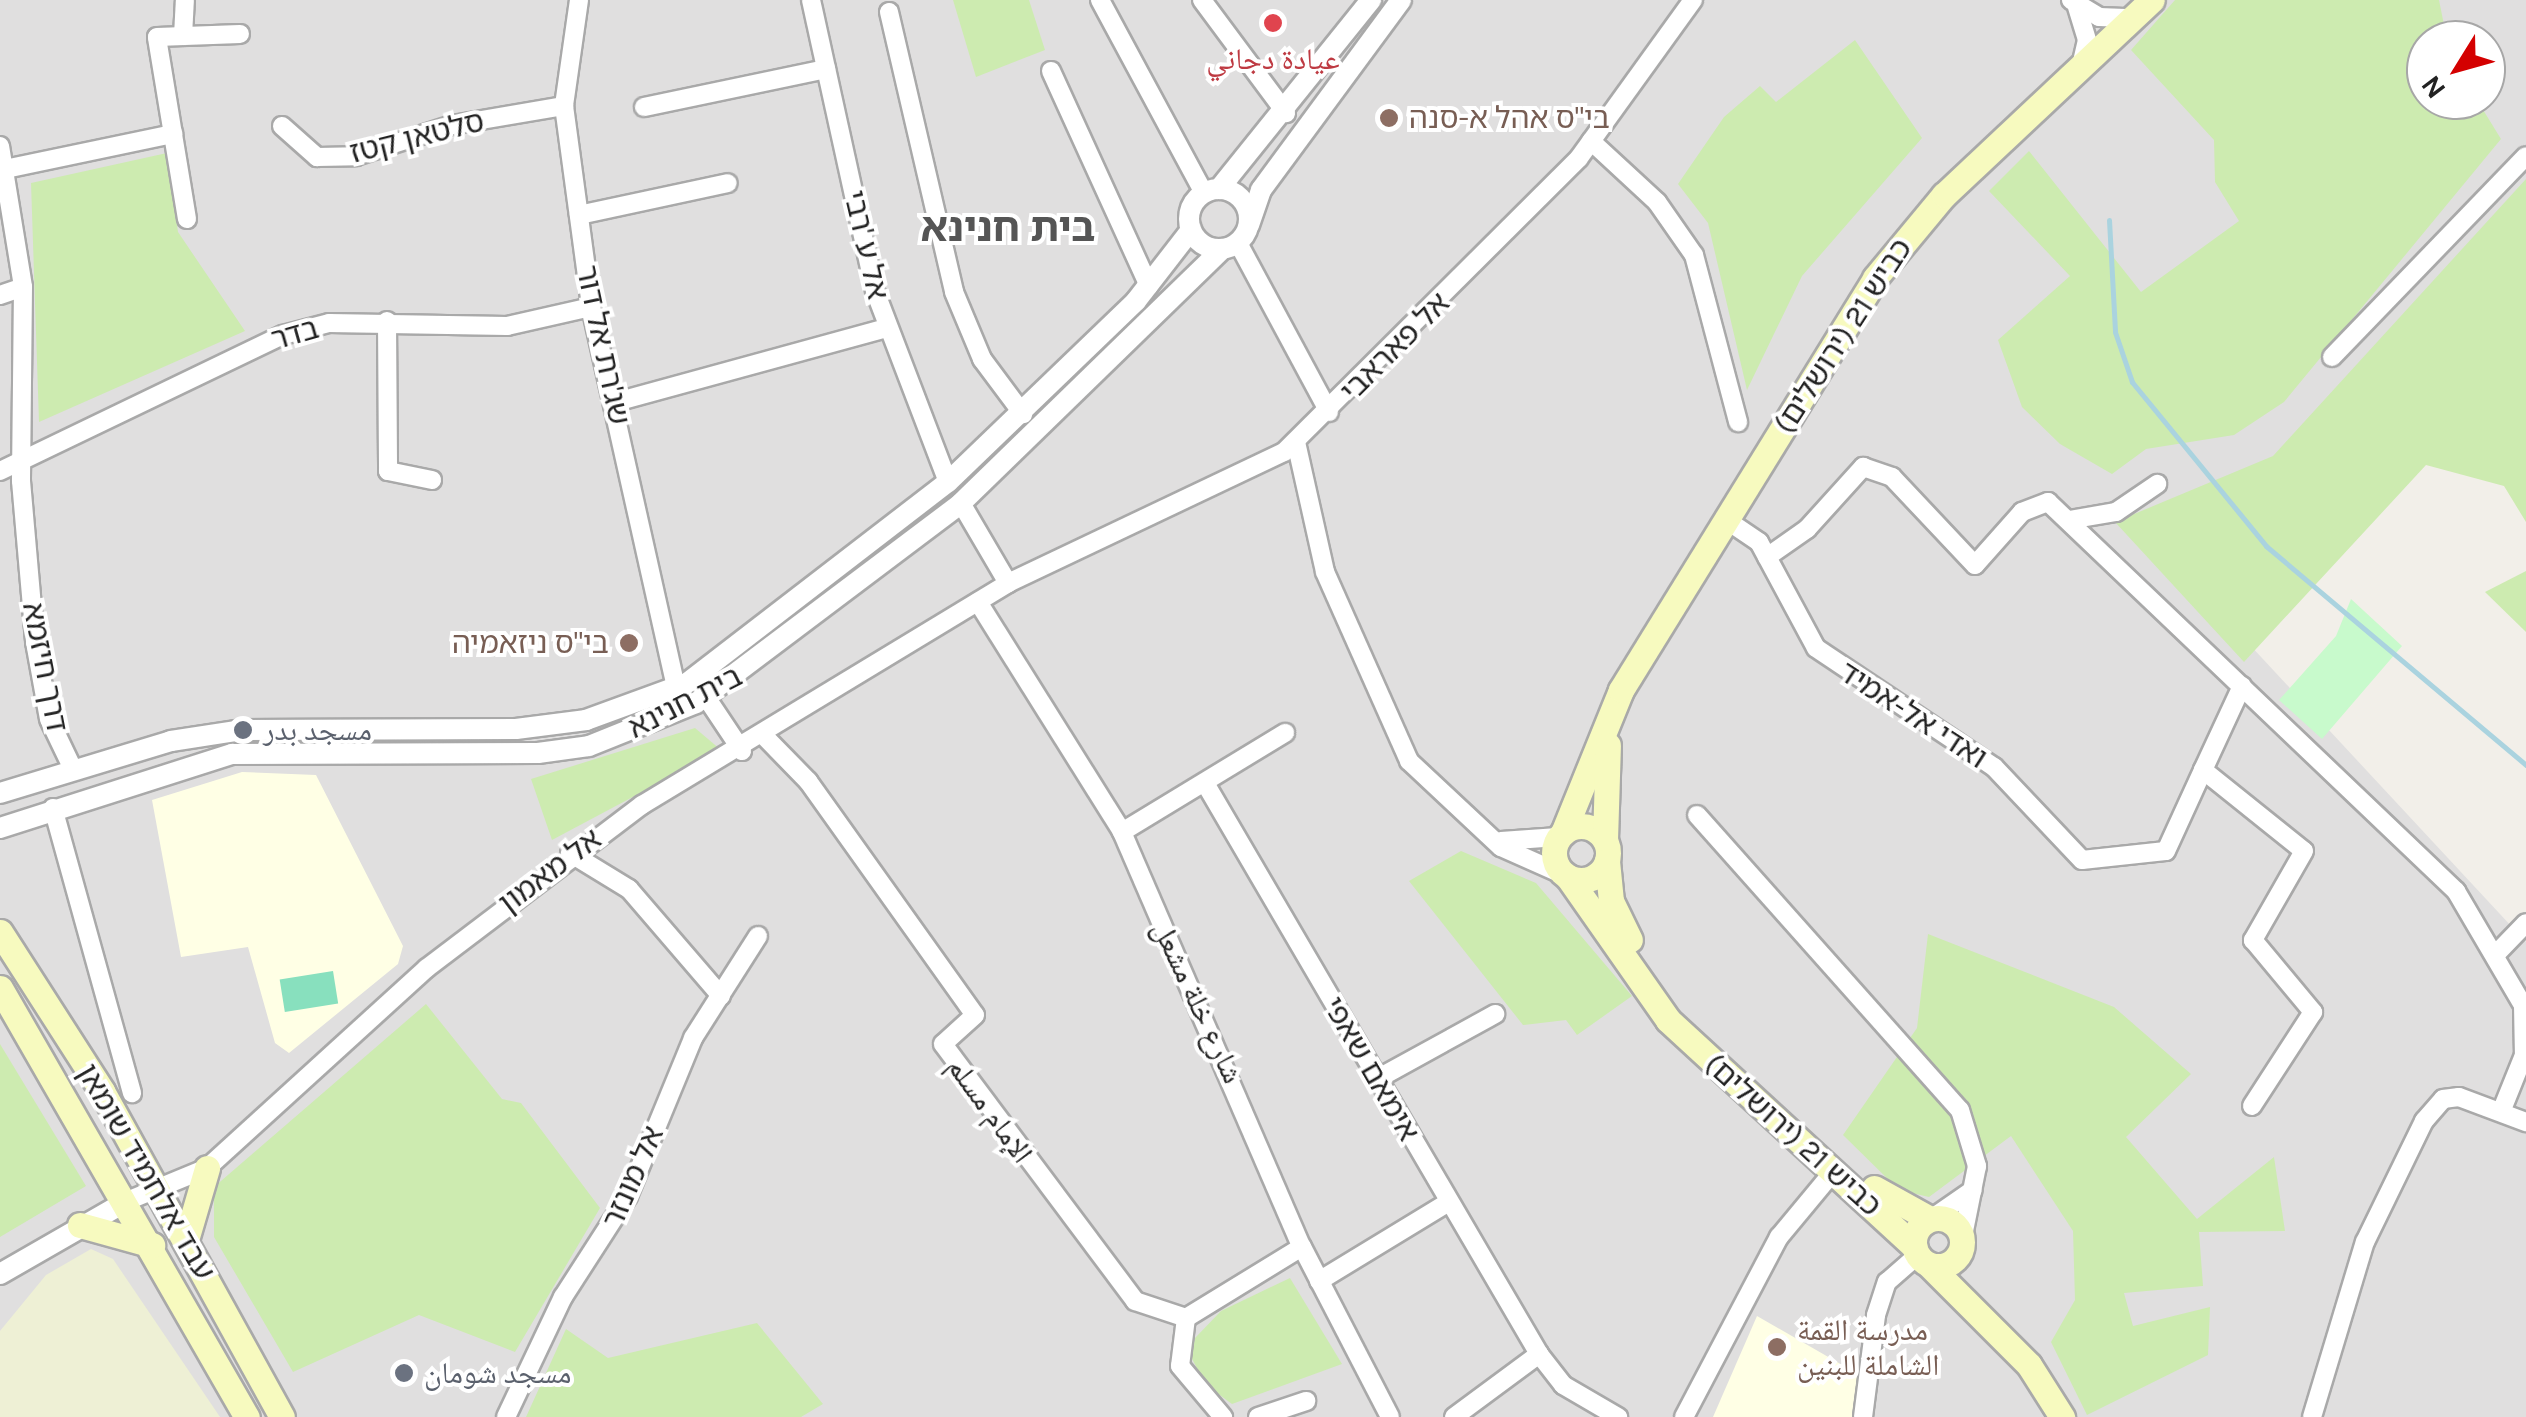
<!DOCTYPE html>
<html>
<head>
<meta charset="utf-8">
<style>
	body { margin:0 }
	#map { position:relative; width:2526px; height:1417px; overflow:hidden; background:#f2efe9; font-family:Karla,"Noto Naskh Arabic","Noto Sans Hebrew",sans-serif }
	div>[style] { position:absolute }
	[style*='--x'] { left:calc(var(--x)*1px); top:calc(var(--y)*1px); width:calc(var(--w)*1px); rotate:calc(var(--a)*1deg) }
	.residential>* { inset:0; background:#e0dfdf }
	.education>* { inset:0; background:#ffffe5 }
	.farmland>* { inset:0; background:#eef0d5 }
	.grass>* { inset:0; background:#cdebb0 }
	.park>* { inset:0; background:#c8facc }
	.pitch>* { inset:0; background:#88e0be; transform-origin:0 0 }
	.stream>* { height:5px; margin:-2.5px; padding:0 2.5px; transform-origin:2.5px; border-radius:2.5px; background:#aad3df }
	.roads { filter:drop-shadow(2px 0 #a9a9a9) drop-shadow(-2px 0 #a9a9a9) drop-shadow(0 2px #a9a9a9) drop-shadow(0 -2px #a9a9a9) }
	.minor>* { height:18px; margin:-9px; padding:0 9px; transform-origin:9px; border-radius:9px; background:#fff }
	.tertiary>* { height:20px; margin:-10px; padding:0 10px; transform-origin:10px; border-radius:10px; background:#fff }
	.tertiary>.ring { margin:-10px; padding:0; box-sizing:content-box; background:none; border:20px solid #fff; border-radius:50% }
	.secondary>* { height:25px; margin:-12.5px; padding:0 12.5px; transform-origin:12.5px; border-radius:12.5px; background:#f7fabf }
	.secondary>.ring { margin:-12.5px; padding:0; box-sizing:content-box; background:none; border:25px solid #f7fabf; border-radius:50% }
	.dots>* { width:28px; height:28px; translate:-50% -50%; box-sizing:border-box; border:5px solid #fff; border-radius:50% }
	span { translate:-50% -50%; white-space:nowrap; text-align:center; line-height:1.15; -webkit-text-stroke:8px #fff; paint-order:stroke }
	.health-label { font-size:30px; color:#be3a42 }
	.education-label { font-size:30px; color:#785e54 }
	.left { translate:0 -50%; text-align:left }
	.right { translate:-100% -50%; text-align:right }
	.street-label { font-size:30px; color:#222 }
	.worship-label { font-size:30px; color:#5b616d }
	.district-label { font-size:40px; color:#555; font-weight:700 }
	.north { position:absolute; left:2406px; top:20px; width:100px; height:100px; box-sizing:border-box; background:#fff; border:2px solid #a7a7a7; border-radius:50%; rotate:233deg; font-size:28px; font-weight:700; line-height:40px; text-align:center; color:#222 }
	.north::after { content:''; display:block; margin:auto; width:35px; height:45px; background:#d40000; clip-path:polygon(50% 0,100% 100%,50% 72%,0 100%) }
</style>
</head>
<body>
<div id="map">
	<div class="residential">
		<i style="clip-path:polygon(evenodd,0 0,2526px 0,2526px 300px,2249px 644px,2526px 942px,2526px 1417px,0 1417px,0 0,2426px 40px,2486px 40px,2486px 100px,2426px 100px,2426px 40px)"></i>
	</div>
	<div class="education">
		<i style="clip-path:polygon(242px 772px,316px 775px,403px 946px,398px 964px,289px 1053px,275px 1043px,248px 947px,181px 957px,152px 800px)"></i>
		<i style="clip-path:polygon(1757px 1316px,1863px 1377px,1856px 1417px,1713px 1417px)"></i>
	</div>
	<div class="farmland">
		<i style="clip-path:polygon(91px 1249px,113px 1259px,220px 1417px,0 1417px,0 1331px,46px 1275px)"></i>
	</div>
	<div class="grass">
		<i style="clip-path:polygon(953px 0,1029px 0,1045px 50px,976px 77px)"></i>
		<i style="clip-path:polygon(2175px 0,2439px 0,2447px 40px,2426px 40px,2426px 100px,2477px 100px,2501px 139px,2284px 402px,2234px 435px,2146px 449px,2112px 474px,2060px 444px,2022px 407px,1998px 340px,2070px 276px,1989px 191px,2029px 151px,2141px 292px,2239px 221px,2215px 182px,2214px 140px,2131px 50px)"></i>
		<i style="clip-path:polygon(1855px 40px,1922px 138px,1802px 276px,1747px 390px,1708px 223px,1678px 184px,1724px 117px,1760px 86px,1776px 102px)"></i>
		<i style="clip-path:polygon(167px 153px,178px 232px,245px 331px,39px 422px,31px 183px)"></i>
		<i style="clip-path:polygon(2526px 179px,2526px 522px,2504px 486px,2426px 465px,2244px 662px,2115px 522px,2273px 456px)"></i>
		<i style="clip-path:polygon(2526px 571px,2526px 632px,2485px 592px)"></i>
		<i style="clip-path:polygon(695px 728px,721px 750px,552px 840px,531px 779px)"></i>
		<i style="clip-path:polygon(1461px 851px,1536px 883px,1632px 996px,1577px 1035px,1566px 1020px,1523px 1025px,1409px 881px)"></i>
		<i style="clip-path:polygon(1928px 934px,2114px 1007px,2191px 1074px,2126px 1137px,2197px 1219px,2274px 1157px,2285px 1231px,2199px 1232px,2203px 1286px,2124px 1293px,2133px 1326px,2210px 1307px,2208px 1355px,2087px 1415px,2051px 1342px,2075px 1300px,2073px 1231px,2011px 1136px,1929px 1197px,1899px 1190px,1843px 1135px,1917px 1028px)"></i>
		<i style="clip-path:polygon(426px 1004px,502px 1099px,521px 1103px,600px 1208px,515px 1352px,419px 1315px,293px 1372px,214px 1237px,214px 1187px)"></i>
		<i style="clip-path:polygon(0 1044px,86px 1186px,0 1237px)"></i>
		<i style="clip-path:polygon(1290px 1278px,1342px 1364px,1232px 1404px,1206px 1385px,1191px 1357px,1195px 1338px,1221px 1311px)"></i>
		<i style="clip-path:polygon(757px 1323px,823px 1404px,801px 1417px,526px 1417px,566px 1329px,608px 1358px)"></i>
	</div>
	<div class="park">
		<i style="clip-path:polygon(2351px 599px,2402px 646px,2322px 739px,2279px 700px,2336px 636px)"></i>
	</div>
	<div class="pitch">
		<i style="left:333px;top:971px;width:33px;height:54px;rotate:81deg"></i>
	</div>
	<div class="stream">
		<i style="--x:2109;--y:220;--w:112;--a:86.9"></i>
		<i style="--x:2115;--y:332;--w:53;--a:71.2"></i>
		<i style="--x:2132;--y:382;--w:212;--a:50.7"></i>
		<i style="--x:2266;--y:546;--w:340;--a:40.1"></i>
	</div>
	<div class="roads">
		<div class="minor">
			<i style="--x:579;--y:0;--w:107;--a:98.1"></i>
			<i style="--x:564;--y:106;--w:203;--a:82.3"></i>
			<i style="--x:591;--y:307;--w:390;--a:77.4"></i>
			<i style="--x:811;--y:0;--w:298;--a:77.6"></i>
			<i style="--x:875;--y:291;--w:204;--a:69.1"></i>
			<i style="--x:1100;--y:0;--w:219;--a:61.7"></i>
			<i style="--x:1202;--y:0;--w:141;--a:53.4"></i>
			<i style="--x:2071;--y:0;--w:33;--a:31"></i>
			<i style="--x:2099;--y:17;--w:33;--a:2"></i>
			<i style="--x:2077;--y:7;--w:34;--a:73"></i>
			<i style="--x:2087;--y:40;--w:27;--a:103"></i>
			<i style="--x:889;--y:12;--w:287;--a:76.9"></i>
			<i style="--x:954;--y:292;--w:73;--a:67.3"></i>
			<i style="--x:982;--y:359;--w:69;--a:53.3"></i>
			<i style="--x:183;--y:36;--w:36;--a:-87"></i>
			<i style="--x:1051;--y:71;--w:236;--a:65.5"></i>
			<i style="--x:644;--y:107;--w:186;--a:-11.8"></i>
			<i style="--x:282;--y:126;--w:47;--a:41.5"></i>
			<i style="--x:317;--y:157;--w:39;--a:-1"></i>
			<i style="--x:356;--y:156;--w:101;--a:-17.9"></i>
			<i style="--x:452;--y:125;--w:114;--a:-9.6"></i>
			<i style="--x:1591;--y:141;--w:90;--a:42.7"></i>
			<i style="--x:1657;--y:202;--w:65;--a:55.1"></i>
			<i style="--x:1694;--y:255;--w:173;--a:75.2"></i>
			<i style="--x:0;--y:146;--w:143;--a:80.7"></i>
			<i style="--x:23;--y:287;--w:194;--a:90.6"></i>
			<i style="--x:21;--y:481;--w:162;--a:85"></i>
			<i style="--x:35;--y:642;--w:78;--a:79.7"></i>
			<i style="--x:49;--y:719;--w:53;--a:64.4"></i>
			<i style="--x:5;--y:169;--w:172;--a:-11.8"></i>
			<i style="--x:579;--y:215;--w:152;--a:-12.1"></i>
			<i style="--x:187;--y:219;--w:184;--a:-99.4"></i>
			<i style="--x:157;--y:37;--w:83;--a:-2.1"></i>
			<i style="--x:1238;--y:243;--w:192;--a:61.7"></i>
			<i style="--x:0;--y:295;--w:24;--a:-19"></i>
			<i style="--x:387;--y:321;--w:150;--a:89.6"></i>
			<i style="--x:388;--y:471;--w:45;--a:11.6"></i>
			<i style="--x:2332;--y:357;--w:279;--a:-46"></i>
			<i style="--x:616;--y:402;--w:280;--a:-15.3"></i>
			<i style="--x:1296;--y:442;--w:133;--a:77.4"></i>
			<i style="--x:1325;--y:572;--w:207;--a:66"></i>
			<i style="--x:1409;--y:761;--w:126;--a:43.1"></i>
			<i style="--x:1501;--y:847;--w:69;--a:24"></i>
			<i style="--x:0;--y:471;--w:314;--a:-25.7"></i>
			<i style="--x:283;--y:335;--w:48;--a:-14.6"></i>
			<i style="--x:329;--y:323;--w:178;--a:1"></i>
			<i style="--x:507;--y:326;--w:86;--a:-12.7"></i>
			<i style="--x:961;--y:503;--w:93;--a:59.6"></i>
			<i style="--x:1725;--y:519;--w:41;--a:34.1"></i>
			<i style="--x:1759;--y:542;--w:120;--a:61.7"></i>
			<i style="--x:1816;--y:648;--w:214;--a:33.8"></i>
			<i style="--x:1994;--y:767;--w:128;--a:46.6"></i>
			<i style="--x:2082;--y:860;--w:84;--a:-6.1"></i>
			<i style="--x:2166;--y:851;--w:89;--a:-65.4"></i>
			<i style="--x:2069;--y:520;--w:48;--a:-9.7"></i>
			<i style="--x:2116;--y:512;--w:50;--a:-34.3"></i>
			<i style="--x:1767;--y:557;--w:49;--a:-35"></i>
			<i style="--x:1807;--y:529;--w:84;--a:-47.9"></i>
			<i style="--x:1863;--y:467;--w:31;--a:19"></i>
			<i style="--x:1892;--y:477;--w:121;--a:46.7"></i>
			<i style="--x:1975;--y:565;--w:71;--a:-48.4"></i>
			<i style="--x:2022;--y:512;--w:28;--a:-21"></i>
			<i style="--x:2048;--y:502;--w:564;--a:43.63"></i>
			<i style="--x:2456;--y:891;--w:132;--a:59.6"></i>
			<i style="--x:2523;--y:1005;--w:50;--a:88.9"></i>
			<i style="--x:2524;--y:1055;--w:61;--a:112"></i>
			<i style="--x:978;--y:602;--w:271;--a:57.9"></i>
			<i style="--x:1122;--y:832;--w:452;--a:66.6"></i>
			<i style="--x:1302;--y:1247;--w:191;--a:62.6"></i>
			<i style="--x:2242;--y:686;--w:93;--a:114.9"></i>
			<i style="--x:2203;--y:770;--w:129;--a:38.7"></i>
			<i style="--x:2304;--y:851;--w:103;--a:119.8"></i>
			<i style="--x:2253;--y:940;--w:94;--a:50.2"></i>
			<i style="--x:2313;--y:1012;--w:112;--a:123"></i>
			<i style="--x:706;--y:697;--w:65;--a:56.3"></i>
			<i style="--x:765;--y:737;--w:62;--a:45.7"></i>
			<i style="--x:808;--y:781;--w:287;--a:54.5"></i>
			<i style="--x:975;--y:1015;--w:43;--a:137.8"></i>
			<i style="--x:943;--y:1044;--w:321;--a:53.2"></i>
			<i style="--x:1135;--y:1301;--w:54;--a:18.4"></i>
			<i style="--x:1186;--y:1318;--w:136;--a:-31.5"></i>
			<i style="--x:1205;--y:783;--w:662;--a:59.67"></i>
			<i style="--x:1539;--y:1354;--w:39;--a:52"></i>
			<i style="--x:1563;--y:1385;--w:64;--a:30.2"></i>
			<i style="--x:53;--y:808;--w:296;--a:74.5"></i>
			<i style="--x:1697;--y:815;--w:395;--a:48.3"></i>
			<i style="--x:1960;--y:1110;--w:59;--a:73.1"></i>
			<i style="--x:1977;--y:1166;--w:76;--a:101.3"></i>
			<i style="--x:1122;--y:832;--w:191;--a:-31.3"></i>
			<i style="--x:1501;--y:841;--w:57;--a:-4"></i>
			<i style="--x:570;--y:853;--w:69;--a:31.4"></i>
			<i style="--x:629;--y:889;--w:141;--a:49.3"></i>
			<i style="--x:2498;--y:952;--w:40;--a:-46"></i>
			<i style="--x:1377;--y:1079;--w:135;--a:-28.8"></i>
			<i style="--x:127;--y:1201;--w:87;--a:-22.4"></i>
			<i style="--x:207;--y:1168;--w:297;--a:-42.3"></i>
			<i style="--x:427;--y:968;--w:270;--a:-37.2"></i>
			<i style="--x:642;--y:805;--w:428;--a:-31.2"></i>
			<i style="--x:1008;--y:583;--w:306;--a:-25.4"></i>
			<i style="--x:1284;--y:452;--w:416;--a:-44.9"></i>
			<i style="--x:1579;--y:158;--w:195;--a:-54.2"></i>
			<i style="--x:1934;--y:1217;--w:47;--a:-34.7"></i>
			<i style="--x:1319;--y:1281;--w:152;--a:-31.3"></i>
			<i style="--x:1186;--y:1318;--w:48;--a:97.1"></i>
			<i style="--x:1180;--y:1366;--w:67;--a:49.9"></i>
			<i style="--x:506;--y:1417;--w:133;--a:-64.6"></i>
			<i style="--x:563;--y:1297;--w:120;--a:-57.2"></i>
			<i style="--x:628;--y:1196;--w:171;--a:-67.6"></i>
			<i style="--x:693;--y:1038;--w:121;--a:-57.5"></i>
			<i style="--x:1258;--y:1417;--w:51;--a:-18.4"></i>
			<i style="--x:1454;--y:1417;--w:106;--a:-36.5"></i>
			<i style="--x:1684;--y:1417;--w:204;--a:-62.2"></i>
			<i style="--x:1779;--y:1237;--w:85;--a:-50.3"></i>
			<i style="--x:1863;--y:1417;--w:103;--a:-82.7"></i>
			<i style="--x:1876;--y:1315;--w:35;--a:-72"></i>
			<i style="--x:1887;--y:1282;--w:41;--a:-41.1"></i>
			<i style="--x:2312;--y:1417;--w:183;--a:-73.2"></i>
			<i style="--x:2365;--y:1242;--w:135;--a:-64"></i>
			<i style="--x:2424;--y:1121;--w:29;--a:-49"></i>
			<i style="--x:2443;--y:1099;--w:16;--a:-7"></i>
			<i style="--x:2459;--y:1097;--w:72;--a:20.5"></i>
		</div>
		<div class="tertiary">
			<i style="--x:1219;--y:189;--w:243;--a:-51.2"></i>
			<i class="ring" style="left:1189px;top:189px;width:40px;height:40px"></i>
			<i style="--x:1249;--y:225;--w:37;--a:-71"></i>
			<i style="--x:1261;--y:190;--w:236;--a:-53.6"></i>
			<i style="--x:0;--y:793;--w:179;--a:-16.9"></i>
			<i style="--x:171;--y:741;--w:73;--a:-8.7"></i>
			<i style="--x:243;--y:730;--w:273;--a:-0.2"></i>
			<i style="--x:516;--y:729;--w:71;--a:-7.3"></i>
			<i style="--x:586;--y:720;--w:108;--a:-20.1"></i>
			<i style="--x:687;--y:683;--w:329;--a:-37.6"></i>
			<i style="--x:948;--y:482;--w:261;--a:-43.9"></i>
			<i style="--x:1136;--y:301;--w:90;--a:-52.2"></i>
			<i style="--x:0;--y:828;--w:244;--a:-17.7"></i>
			<i style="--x:232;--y:754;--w:306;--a:-0.2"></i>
			<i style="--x:538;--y:753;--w:51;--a:-7.8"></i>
			<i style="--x:589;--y:746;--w:115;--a:-21.9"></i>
			<i style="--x:696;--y:703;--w:332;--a:-37"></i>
			<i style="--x:961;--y:503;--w:364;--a:-44.2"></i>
			<i style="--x:0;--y:1274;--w:146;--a:-29.9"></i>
		</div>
		<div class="secondary">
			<i class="ring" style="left:1554px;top:826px;width:29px;height:29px"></i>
			<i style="--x:1563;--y:833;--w:154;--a:-67.9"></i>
			<i style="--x:1621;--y:690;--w:484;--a:-58.3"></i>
			<i style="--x:1875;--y:278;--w:108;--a:-50.3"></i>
			<i style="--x:1944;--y:195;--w:285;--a:-43.2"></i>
			<i style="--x:1605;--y:839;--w:94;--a:-88.2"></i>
			<i style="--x:1607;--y:861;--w:40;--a:84.3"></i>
			<i style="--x:1611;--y:901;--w:43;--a:64"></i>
			<i style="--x:1568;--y:877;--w:174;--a:55"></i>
			<i style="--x:1668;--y:1020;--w:335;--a:42.6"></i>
			<i style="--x:0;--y:932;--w:189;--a:57.3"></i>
			<i style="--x:102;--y:1091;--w:372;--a:61.1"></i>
			<i style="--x:0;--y:988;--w:495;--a:60.1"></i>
			<i style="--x:1874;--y:1188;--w:64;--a:29"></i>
			<i class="ring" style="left:1914px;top:1218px;width:23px;height:23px"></i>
			<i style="--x:80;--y:1225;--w:75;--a:15.5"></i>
			<i style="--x:186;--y:1240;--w:75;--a:-73.7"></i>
			<i style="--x:1929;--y:1265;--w:141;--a:45"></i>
			<i style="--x:2029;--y:1365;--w:62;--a:57.6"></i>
		</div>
	</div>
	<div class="dots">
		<i style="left:1273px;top:23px;background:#e0444e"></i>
		<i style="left:1389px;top:118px;background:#8d6e63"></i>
		<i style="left:629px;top:643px;background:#8d6e63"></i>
		<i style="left:243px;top:730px;background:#6b7280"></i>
		<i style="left:1777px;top:1347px;background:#8d6e63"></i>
		<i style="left:404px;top:1373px;background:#6b7280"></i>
	</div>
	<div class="health-label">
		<span style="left:1273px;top:59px">عيادة دجاني</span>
	</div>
	<div class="education-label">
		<span class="left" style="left:1409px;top:118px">בי"ס אהל א-סנה</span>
		<span class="right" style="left:609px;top:643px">בי"ס ניזאמיה</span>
		<span class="left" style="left:1797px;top:1347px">مدرسة القمة<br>الشاملة للبنين</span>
	</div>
	<div class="street-label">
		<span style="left:417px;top:137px;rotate:-14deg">סלטאן קטז</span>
		<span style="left:866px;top:245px;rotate:77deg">אל ע 'רבי</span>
		<span style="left:295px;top:334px;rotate:-16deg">בדר</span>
		<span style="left:1843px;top:336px;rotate:-57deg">כביש 21 (ירושלים)</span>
		<span style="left:603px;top:345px;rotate:78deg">שג'רת אל דור</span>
		<span style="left:1395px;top:347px;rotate:-45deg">אל פאראבי</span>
		<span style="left:45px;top:667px;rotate:79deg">דרך חיזמא</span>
		<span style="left:685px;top:702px;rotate:-27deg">בית חנינא</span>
		<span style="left:1913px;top:715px;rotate:33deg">ואדי אל-אמיד</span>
		<span style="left:550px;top:871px;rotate:-37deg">אל מאמון</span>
		<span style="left:1198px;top:1002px;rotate:65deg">شارع خلة مشعل</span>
		<span style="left:1371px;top:1069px;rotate:60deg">אימאם שאפי</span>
		<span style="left:990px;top:1110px;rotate:54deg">الإمام مسلم</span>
		<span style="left:1793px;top:1135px;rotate:42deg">כביש 21 (ירושלים)</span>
		<span style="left:146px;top:1172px;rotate:60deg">עבד אלחמיד שומאן</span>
		<span style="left:633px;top:1177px;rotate:-66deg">אל מונזר</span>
	</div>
	<div class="worship-label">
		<span class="left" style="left:263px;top:730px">مسجد بدر</span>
		<span class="left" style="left:424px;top:1373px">مسجد شومان</span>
	</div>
	<div class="district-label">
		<span style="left:1008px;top:228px">בית חנינא</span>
	</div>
	<div class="north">N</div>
</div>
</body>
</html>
